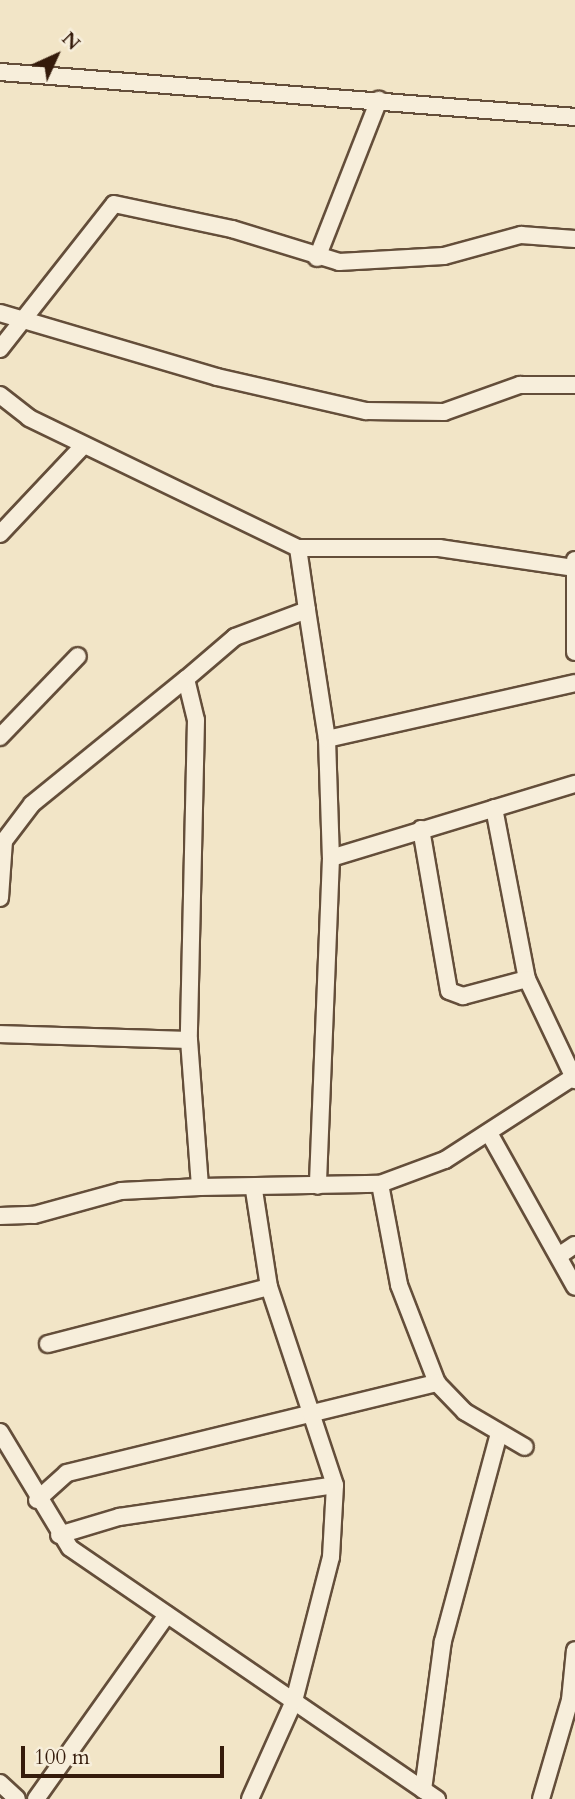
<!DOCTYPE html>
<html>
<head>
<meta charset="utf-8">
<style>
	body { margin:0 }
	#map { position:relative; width:575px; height:1799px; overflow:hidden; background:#f2e5c7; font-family:Cardo,serif }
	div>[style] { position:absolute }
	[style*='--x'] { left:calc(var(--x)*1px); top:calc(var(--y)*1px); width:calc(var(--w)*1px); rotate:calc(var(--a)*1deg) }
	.roads { filter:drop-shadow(2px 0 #644e3a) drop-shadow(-2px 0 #644e3a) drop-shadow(0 2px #644e3a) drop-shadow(0 -2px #644e3a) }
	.minor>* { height:16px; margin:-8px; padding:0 8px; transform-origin:8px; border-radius:8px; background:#f7eedb }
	span { translate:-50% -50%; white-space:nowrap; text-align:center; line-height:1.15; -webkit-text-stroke:6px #f7eedb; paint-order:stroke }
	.north { position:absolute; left:21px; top:21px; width:70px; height:70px; -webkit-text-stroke:5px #f7eedb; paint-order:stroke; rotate:45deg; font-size:19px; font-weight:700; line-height:28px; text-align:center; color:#351b0b }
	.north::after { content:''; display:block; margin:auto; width:24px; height:32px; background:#351b0b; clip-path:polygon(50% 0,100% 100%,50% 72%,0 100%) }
	.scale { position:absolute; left:21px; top:1746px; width:203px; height:32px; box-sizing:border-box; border:4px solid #351b0b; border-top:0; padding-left:9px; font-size:21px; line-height:24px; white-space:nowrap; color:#351b0b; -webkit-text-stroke:5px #f7eedb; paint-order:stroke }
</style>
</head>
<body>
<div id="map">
	<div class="roads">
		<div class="minor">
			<i style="--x:0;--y:72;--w:577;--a:4.47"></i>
			<i style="--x:317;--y:258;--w:170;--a:-68.6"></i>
			<i style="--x:0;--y:313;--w:226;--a:16.4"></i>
			<i style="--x:217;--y:377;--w:153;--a:12.9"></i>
			<i style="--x:366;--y:411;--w:78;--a:0.7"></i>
			<i style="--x:444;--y:412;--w:81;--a:-19.6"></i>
			<i style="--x:520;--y:385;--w:55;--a:0"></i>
			<i style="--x:0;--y:349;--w:184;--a:-51.8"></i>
			<i style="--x:114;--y:204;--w:121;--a:12"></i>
			<i style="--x:232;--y:229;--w:112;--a:17.1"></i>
			<i style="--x:339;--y:262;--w:105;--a:-3.3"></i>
			<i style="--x:444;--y:256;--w:80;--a:-15.3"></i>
			<i style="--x:521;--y:235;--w:54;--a:4.2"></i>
			<i style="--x:0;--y:395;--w:37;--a:38"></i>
			<i style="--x:29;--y:418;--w:299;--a:25.8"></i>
			<i style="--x:298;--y:548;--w:141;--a:0"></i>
			<i style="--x:439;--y:548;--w:136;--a:8.4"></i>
			<i style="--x:0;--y:534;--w:122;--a:-46.7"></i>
			<i style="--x:298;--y:548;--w:63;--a:81.7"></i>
			<i style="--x:307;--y:610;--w:77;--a:159.4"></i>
			<i style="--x:235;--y:637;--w:65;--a:139.4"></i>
			<i style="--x:186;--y:679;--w:42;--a:76.3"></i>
			<i style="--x:196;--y:720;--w:320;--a:91.3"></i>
			<i style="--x:189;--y:1040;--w:147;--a:85.7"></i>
			<i style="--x:200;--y:1187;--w:180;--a:-1"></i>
			<i style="--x:380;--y:1184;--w:69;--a:-20.3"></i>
			<i style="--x:445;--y:1160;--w:155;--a:-32.9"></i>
			<i style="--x:575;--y:560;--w:92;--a:90"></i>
			<i style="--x:307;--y:610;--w:131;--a:81.2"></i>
			<i style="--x:327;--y:739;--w:119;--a:88.1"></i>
			<i style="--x:331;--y:858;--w:328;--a:92.3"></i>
			<i style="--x:0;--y:737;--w:112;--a:-46.1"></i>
			<i style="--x:327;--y:739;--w:254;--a:-12.7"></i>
			<i style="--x:494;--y:808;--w:174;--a:79.1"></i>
			<i style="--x:527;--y:979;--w:112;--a:64.6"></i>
			<i style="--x:421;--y:829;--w:164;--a:80.2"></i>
			<i style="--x:449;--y:991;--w:15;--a:20"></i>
			<i style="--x:463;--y:996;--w:66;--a:-14.9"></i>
			<i style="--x:331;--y:858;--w:255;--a:-16.9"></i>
			<i style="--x:0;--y:898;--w:57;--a:-86"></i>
			<i style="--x:4;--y:841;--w:46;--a:-52.9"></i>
			<i style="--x:32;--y:804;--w:198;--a:-39.1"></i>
			<i style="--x:0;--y:1034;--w:189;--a:1.8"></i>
			<i style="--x:489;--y:1133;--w:176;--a:60.8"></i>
			<i style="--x:380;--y:1184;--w:103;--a:79.3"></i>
			<i style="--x:399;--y:1285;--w:105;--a:68.8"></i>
			<i style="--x:437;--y:1383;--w:40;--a:46"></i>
			<i style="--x:465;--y:1412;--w:69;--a:30.3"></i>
			<i style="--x:0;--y:1216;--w:34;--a:-2"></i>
			<i style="--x:34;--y:1215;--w:90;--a:-15.4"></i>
			<i style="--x:121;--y:1191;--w:79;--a:-2.9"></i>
			<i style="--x:560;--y:1255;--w:18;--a:-34"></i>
			<i style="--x:48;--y:1344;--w:228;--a:-14.5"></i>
			<i style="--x:0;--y:1432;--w:135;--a:58.9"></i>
			<i style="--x:70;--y:1548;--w:445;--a:34.4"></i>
			<i style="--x:37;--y:1500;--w:40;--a:-42"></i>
			<i style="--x:67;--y:1473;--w:381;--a:-13.7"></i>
			<i style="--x:59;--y:1535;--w:63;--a:-16.7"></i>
			<i style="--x:119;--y:1517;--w:218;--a:-8.4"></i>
			<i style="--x:0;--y:1783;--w:23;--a:43"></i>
			<i style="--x:423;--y:1790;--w:150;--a:-82.4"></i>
			<i style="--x:443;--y:1641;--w:215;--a:-74.9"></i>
			<i style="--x:36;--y:1799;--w:226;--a:-54.6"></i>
			<i style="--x:250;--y:1799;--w:107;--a:-65.8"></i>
			<i style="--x:294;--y:1701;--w:149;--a:-75.6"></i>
			<i style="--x:331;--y:1557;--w:72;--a:-86.8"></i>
			<i style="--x:335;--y:1485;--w:209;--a:-108.4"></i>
			<i style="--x:269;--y:1287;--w:98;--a:-98.8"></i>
			<i style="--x:541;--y:1799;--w:103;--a:-73.7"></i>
			<i style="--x:570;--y:1700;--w:50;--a:-84.3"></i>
		</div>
	</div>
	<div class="north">N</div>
	<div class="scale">100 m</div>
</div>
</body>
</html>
